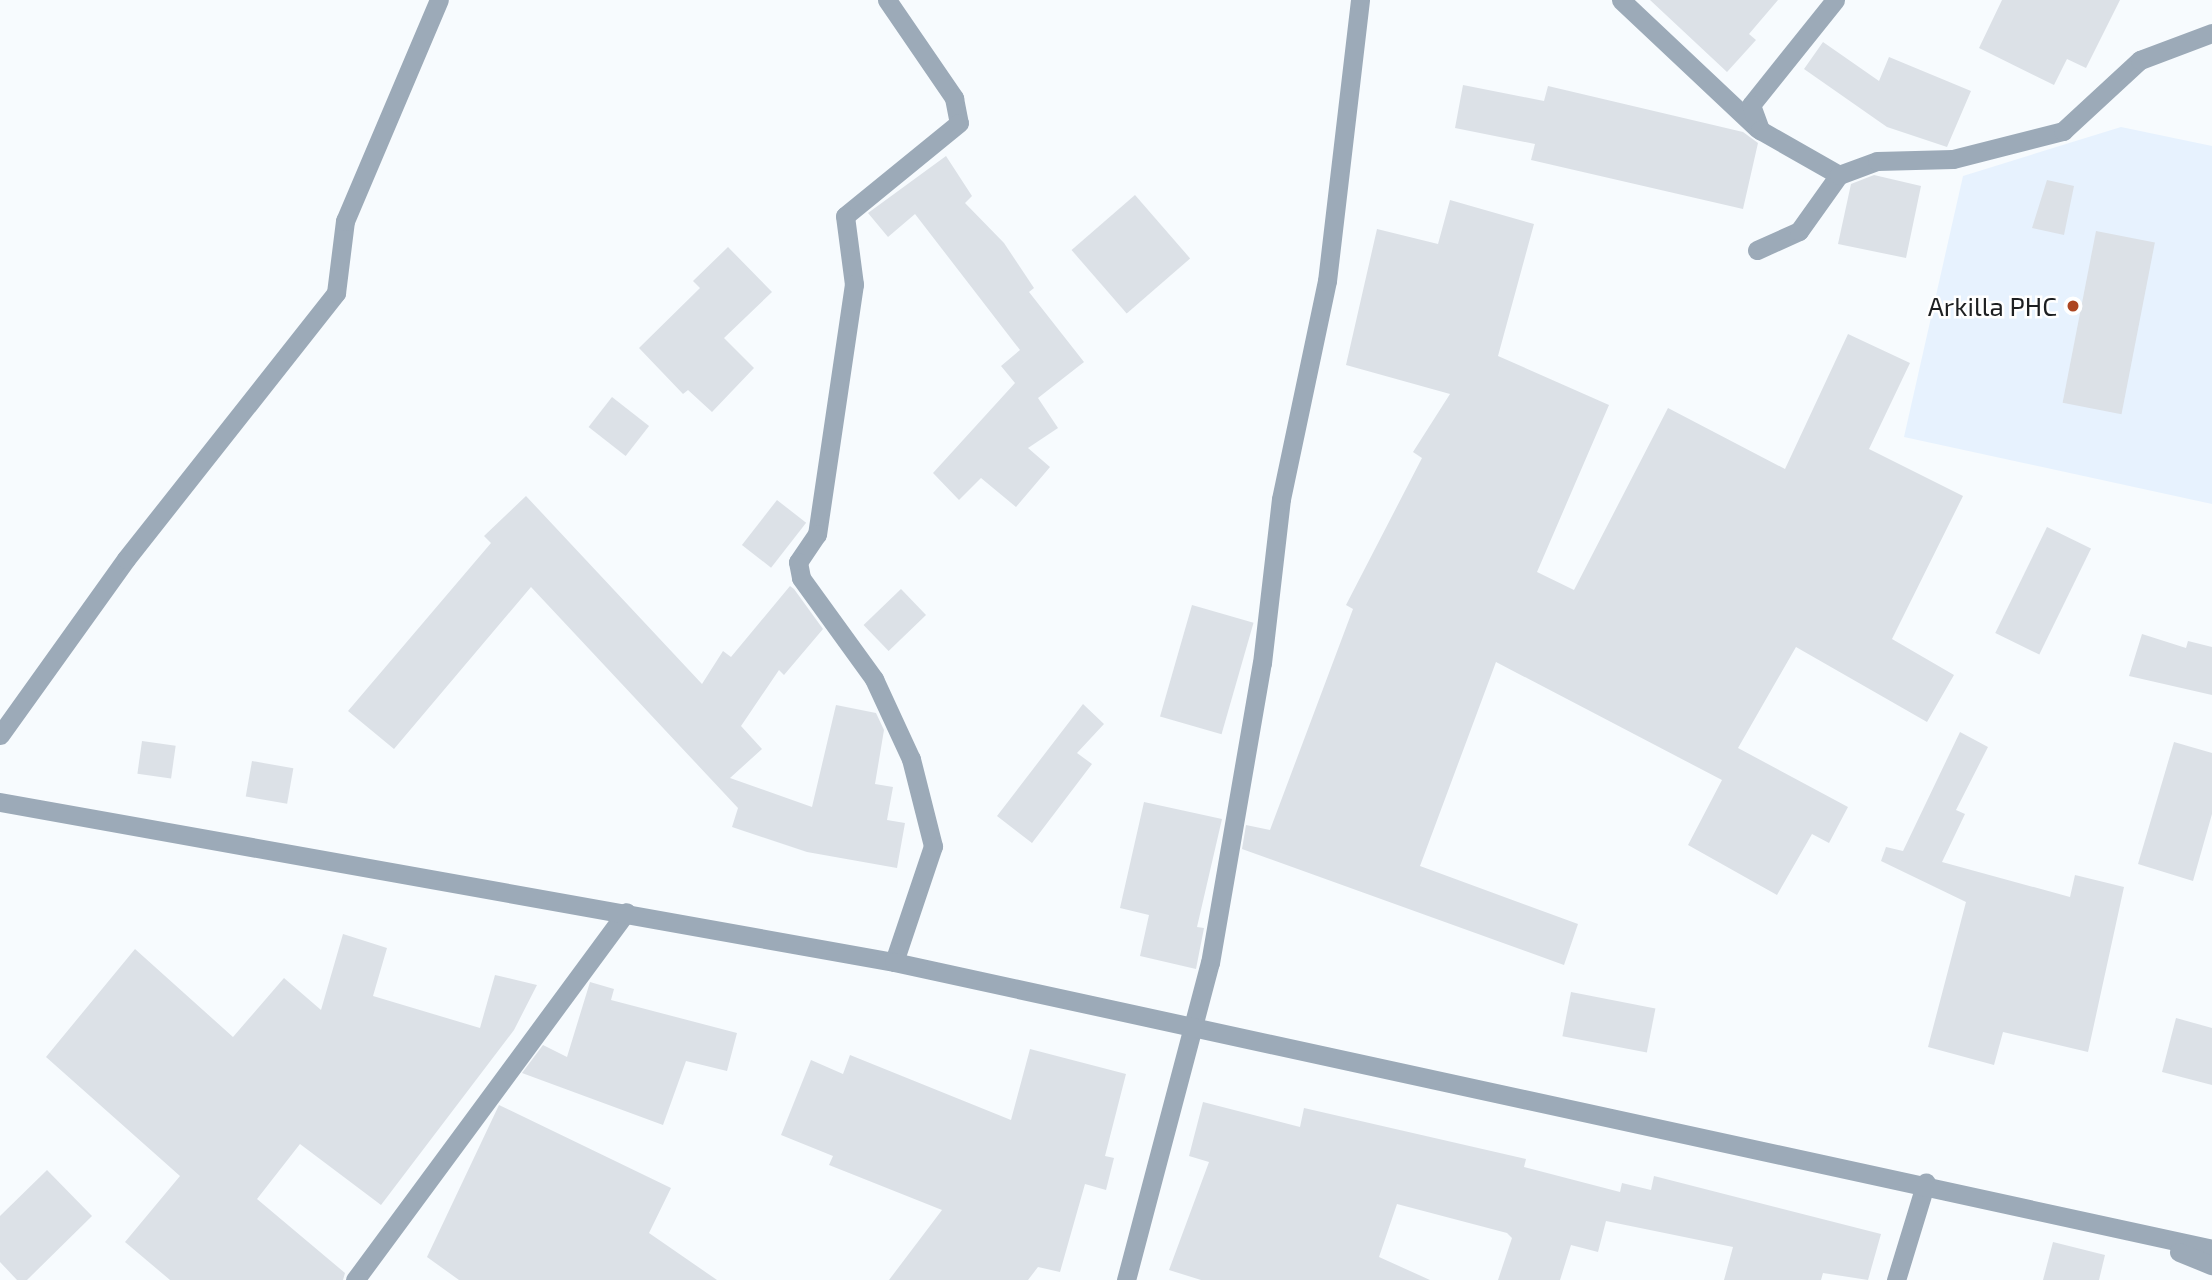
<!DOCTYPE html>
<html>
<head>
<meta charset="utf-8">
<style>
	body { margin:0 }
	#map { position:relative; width:2212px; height:1280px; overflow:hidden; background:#f7fbfe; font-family:"Exo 2",sans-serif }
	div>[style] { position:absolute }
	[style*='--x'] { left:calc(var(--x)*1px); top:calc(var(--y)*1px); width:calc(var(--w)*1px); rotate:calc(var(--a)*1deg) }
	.built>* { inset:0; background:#e7f2fe }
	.building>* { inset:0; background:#dce1e7; transform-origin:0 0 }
	.minor>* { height:19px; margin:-9.5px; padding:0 9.5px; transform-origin:9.5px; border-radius:9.5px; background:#9caab8 }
	.tertiary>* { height:19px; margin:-9.5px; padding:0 9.5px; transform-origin:9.5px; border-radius:9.5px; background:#9caab8 }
	.dots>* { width:19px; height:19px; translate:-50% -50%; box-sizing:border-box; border:4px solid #fff; border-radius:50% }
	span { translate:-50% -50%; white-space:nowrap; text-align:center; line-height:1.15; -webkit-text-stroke:5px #fff; paint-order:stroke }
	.poi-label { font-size:26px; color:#1d1f21 }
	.right { translate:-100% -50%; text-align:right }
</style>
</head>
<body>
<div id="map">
	<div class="built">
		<i style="clip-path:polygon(2121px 127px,2212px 146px,2212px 504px,1904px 437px,1963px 176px)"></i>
	</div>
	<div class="building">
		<i style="clip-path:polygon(1650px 0,1778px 0,1749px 34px,1756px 40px,1727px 72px)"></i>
		<i style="clip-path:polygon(2002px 0,2120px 0,2086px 68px,2067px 59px,2054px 85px,1979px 48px)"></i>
		<i style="clip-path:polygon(1823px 42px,1879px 81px,1889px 57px,1971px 91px,1947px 147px,1887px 127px,1804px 69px)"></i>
		<i style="clip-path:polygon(1463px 85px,1544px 101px,1548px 86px,1743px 132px,1758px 143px,1743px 209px,1531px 160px,1535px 144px,1455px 128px)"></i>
		<i style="clip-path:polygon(946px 156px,972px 196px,965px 203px,1004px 243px,1034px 288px,1029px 292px,1084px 362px,1038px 398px,1058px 428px,1028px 448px,1050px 467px,1016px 507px,981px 478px,959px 500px,933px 473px,1015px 383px,1001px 366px,1020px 350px,915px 214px,888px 237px,868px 213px)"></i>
		<i style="clip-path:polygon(1874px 175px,1921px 186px,1906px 258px,1838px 244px,1851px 184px)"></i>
		<i style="clip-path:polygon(2047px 180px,2074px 186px,2064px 235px,2032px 228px)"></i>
		<i style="left:1135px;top:195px;width:84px;height:84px;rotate:49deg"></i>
		<i style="clip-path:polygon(1450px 200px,1534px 224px,1498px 356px,1609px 405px,1537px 572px,1574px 590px,1668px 408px,1785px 469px,1848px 334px,1910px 363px,1869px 449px,1963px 496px,1892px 639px,1954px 675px,1927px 722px,1796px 647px,1738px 748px,1848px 807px,1829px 843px,1812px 834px,1777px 895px,1688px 845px,1722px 780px,1496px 662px,1420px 866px,1578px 924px,1564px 965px,1242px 849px,1246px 825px,1270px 830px,1353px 609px,1346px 605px,1422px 458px,1413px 452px,1450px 394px,1346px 365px,1377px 229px,1438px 244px)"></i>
		<i style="left:2096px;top:231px;width:60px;height:175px;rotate:11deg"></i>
		<i style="clip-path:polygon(728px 247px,772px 292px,724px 338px,754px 368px,712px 412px,688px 390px,683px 394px,639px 348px,700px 288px,693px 281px)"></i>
		<i style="left:612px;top:397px;width:47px;height:38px;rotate:38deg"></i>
		<i style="clip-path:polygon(526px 496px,702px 684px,723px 651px,731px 657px,790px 586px,794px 589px,823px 629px,784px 675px,779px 670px,741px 726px,762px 749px,730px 778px,812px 807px,836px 705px,876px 713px,884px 730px,875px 784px,893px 787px,887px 820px,905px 823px,897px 868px,807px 852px,732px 827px,738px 808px,531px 587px,394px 749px,348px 711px,491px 543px,484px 536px)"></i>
		<i style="left:777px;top:500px;width:37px;height:57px;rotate:38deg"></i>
		<i style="left:2047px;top:527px;width:49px;height:118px;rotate:26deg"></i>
		<i style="left:901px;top:589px;width:36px;height:52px;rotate:46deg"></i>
		<i style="left:1192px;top:605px;width:64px;height:116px;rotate:16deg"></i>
		<i style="clip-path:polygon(2142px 634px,2186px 648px,2188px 641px,2212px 647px,2212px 695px,2129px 676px)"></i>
		<i style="clip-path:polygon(1083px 704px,1104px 724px,1077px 753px,1092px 764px,1032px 843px,997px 816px)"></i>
		<i style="clip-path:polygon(1960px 732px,1988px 747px,1956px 810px,1965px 814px,1942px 862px,2070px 897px,2075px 875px,2124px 887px,2088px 1052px,2003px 1032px,1994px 1065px,1928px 1047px,1966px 902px,1881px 861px,1886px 847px,1903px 851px)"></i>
		<i style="left:142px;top:741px;width:34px;height:33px;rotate:8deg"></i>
		<i style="clip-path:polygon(2174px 742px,2212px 753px,2212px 814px,2193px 881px,2138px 864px)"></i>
		<i style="left:252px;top:761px;width:42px;height:36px;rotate:10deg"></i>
		<i style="clip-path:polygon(1144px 802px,1222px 819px,1197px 927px,1204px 928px,1196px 969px,1140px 956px,1149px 915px,1120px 908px)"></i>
		<i style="clip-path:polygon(343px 934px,387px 948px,373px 996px,480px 1028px,495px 975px,537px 985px,514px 1030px,381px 1205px,300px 1144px,257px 1199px,345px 1273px,343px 1280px,170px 1280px,125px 1242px,180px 1176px,46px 1057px,135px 949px,233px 1037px,284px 978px,321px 1010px)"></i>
		<i style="clip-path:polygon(590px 982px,614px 989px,611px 1000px,737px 1033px,727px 1071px,686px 1061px,663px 1125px,522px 1073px,543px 1045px,567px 1057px)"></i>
		<i style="left:1571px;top:992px;width:86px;height:45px;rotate:11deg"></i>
		<i style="clip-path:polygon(2176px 1018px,2212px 1028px,2212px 1085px,2162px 1072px)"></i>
		<i style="clip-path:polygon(1030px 1049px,1126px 1074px,1105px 1156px,1114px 1158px,1106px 1190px,1085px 1184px,1060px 1272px,1038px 1267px,1028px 1280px,889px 1280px,942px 1210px,829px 1165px,833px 1156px,781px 1135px,811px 1060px,843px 1074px,850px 1055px,1011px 1120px)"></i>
		<i style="clip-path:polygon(1203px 1102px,1300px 1127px,1304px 1108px,1526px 1159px,1524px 1167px,1620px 1192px,1622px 1183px,1651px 1190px,1654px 1176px,1881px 1234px,1868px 1280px,1823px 1273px,1821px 1280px,1724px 1280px,1733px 1247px,1606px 1221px,1598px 1252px,1571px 1245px,1560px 1280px,1498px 1280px,1512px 1238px,1507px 1233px,1397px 1204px,1379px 1257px,1430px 1280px,1201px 1280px,1169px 1270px,1209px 1162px,1189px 1156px)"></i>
		<i style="clip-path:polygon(499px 1105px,671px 1188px,649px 1233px,717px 1280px,459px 1280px,427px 1257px)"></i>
		<i style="clip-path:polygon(47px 1170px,92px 1216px,27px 1280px,17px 1280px,0 1262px,0 1216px)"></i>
		<i style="clip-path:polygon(2053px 1242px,2105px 1255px,2099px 1280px,2043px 1280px)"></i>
	</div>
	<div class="minor">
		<i style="--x:887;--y:0;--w:119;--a:55.6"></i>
		<i style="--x:954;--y:98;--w:25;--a:79"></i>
		<i style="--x:959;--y:123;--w:147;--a:140.8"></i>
		<i style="--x:845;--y:216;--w:69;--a:82.5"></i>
		<i style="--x:854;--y:284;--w:253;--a:98.4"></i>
		<i style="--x:817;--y:534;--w:34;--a:124"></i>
		<i style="--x:798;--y:562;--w:16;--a:79"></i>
		<i style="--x:801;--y:578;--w:125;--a:54.1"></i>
		<i style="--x:874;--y:679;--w:88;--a:65.2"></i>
		<i style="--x:911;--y:759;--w:90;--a:75.8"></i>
		<i style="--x:933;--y:846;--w:122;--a:108.6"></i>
		<i style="--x:1621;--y:0;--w:188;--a:43.3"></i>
		<i style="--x:1835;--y:0;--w:134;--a:128.7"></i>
		<i style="--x:1751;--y:105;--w:27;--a:70"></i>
		<i style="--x:1760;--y:130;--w:91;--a:29.7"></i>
		<i style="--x:1757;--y:250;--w:46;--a:-24.3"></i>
		<i style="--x:1799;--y:231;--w:69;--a:-54.5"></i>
		<i style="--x:1839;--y:175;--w:40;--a:-20.2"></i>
		<i style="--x:1877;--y:161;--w:76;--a:-1.5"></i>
		<i style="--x:1953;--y:159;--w:114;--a:-14.3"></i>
		<i style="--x:2063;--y:131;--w:105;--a:-42.7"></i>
		<i style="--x:2140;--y:60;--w:77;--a:-20.6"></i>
		<i style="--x:0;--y:735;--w:216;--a:-54.4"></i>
		<i style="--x:126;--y:559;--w:339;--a:-51.7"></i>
		<i style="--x:336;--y:293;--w:73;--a:-82.9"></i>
		<i style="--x:345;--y:221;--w:240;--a:-67"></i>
		<i style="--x:355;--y:1280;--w:457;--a:-53.6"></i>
		<i style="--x:1126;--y:1280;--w:328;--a:-75.2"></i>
		<i style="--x:1210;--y:963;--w:304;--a:-80.2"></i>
		<i style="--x:1262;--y:663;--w:165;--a:-83.4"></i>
		<i style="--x:1281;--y:499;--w:223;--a:-78.1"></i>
		<i style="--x:1327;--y:281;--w:283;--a:-83.3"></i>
		<i style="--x:1896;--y:1280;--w:102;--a:-73"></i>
	</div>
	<div class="tertiary">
		<i style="--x:0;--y:802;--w:908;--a:10.15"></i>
		<i style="--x:894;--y:962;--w:1349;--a:12.28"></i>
		<i style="--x:2179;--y:1252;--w:35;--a:22"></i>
	</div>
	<div class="dots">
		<i style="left:2073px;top:306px;background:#ac4521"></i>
	</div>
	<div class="poi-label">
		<span class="right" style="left:2057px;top:306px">Arkilla PHC</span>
	</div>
</div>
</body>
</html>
